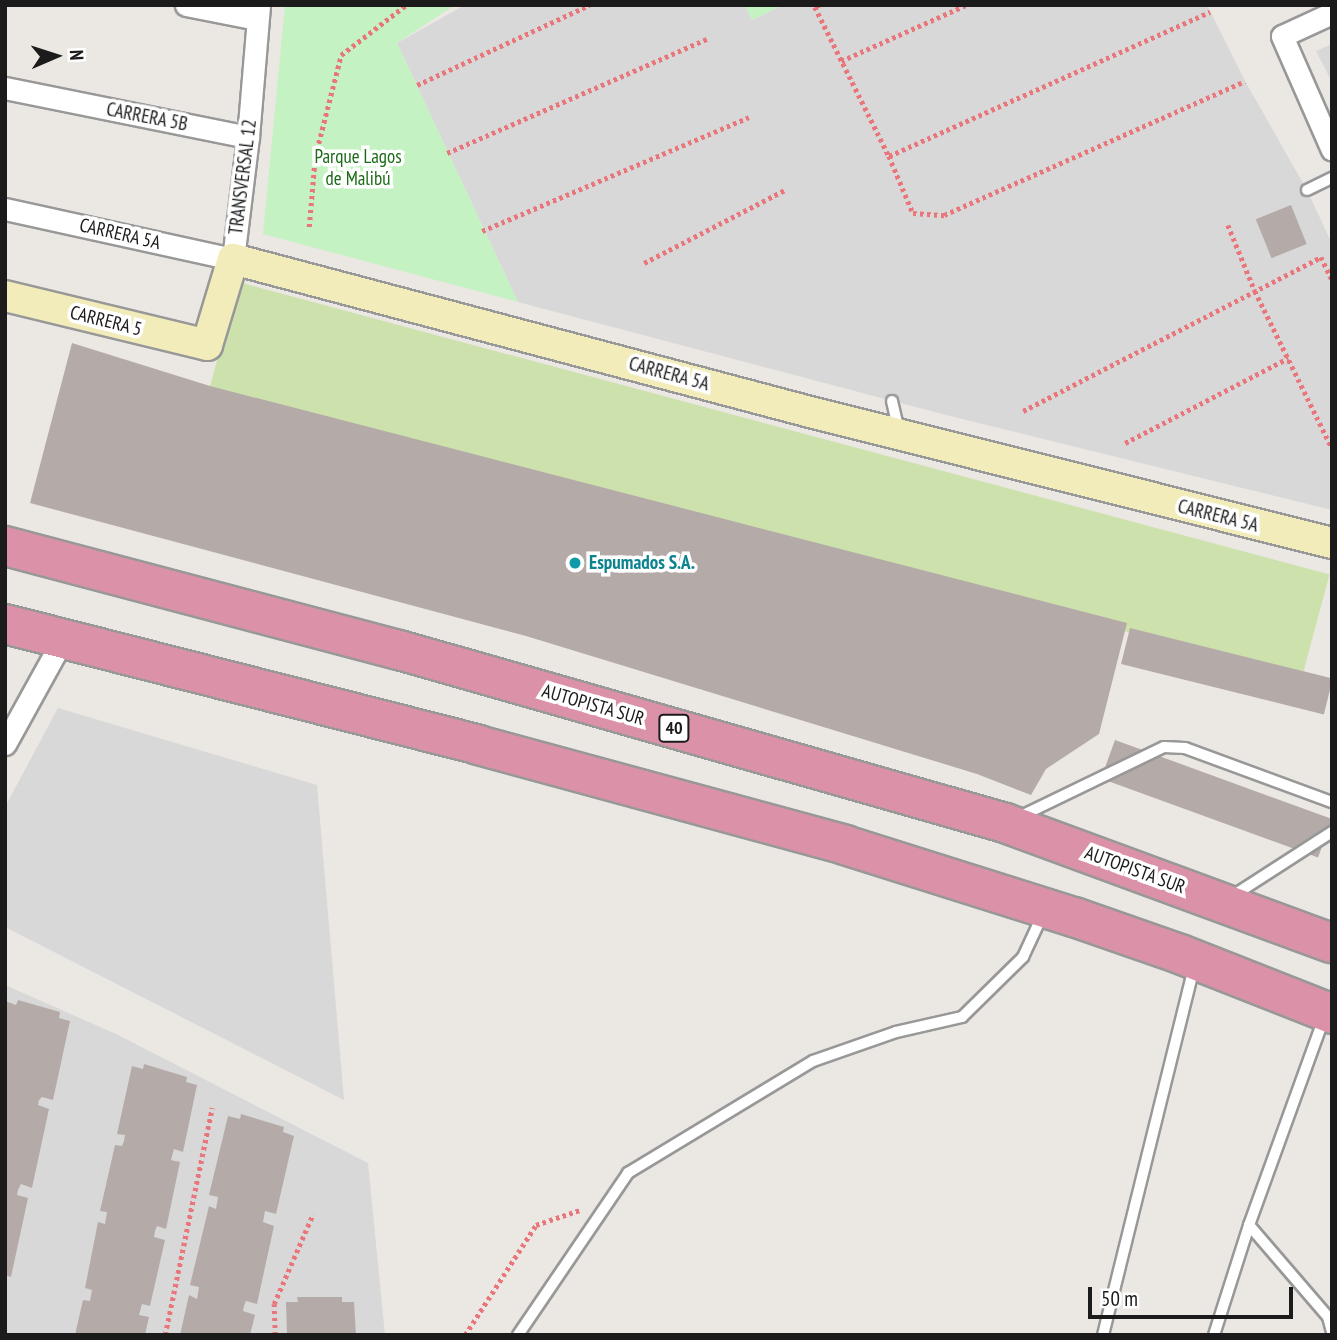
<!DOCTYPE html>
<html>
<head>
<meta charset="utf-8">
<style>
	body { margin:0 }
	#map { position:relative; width:1337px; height:1340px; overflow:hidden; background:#ebe7e2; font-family:"PT Sans Narrow",sans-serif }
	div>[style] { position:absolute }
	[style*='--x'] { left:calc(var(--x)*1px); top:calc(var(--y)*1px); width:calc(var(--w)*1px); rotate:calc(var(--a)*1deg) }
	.residential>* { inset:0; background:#d9d8d8 }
	.grass>* { inset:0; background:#cde1ad; transform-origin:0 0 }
	.park>* { inset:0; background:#c5f2c2 }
	.building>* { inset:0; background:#b4aba8; transform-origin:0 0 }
	.path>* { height:4.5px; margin-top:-2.25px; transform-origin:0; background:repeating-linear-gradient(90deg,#e8767a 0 3.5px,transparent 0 7px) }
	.roads { filter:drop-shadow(2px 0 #989898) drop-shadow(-2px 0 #989898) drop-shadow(0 2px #989898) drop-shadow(0 -2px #989898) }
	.lane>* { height:10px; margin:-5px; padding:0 5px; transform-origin:5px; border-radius:5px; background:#fff }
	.street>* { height:21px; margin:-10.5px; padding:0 10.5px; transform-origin:10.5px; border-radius:10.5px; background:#fff }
	.secondary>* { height:30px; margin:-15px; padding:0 15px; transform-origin:15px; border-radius:15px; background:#f1ecba }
	.highway>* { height:38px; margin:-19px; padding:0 19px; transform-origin:19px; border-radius:19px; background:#db92a9 }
	.dots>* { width:19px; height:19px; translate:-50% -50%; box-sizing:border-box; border:4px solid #fff; border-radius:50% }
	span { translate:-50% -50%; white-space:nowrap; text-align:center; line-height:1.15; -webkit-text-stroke:7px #fff; paint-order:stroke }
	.shield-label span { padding:2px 5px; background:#fff; border:2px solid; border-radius:5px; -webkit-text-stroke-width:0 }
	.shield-label { font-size:18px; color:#1b1b1b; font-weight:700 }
	.street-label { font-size:19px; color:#1b1b1b }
	.park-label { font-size:19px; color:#1c6b17 }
	.culture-label { font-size:19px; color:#0d838f; font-weight:700 }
	.left { translate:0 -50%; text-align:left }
	.frame { position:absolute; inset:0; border:7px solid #1b1b1b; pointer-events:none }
	.north { position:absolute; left:21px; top:21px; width:70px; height:70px; -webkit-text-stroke:5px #fff; paint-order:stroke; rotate:87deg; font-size:19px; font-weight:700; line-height:28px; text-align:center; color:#1b1b1b }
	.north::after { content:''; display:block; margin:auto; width:24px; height:32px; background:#1b1b1b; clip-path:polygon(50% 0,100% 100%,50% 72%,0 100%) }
	.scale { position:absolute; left:1088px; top:1287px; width:205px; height:32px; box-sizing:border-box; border:4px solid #1b1b1b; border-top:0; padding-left:9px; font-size:21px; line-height:24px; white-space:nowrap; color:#1b1b1b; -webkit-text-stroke:5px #fff; paint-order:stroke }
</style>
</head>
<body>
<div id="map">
	<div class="residential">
		<i style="clip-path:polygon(465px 5px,745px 5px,752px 20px,783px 5px,1207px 5px,1245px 81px,1307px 190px,1332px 244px,1332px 510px,946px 415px,518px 302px,397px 43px)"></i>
		<i style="clip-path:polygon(1332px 44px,1332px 82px,1316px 51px)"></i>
		<i style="clip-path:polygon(58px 708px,317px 785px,344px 1100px,5px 927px,5px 807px)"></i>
		<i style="clip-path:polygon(5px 985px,116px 1034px,368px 1163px,385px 1335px,5px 1335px)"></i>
	</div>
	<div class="grass">
		<i style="left:238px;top:282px;width:1130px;height:108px;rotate:15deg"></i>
	</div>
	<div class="park">
		<i style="clip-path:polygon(285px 5px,455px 5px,397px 43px,518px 302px,263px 234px)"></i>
		<i style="clip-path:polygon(745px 5px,783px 5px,752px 20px)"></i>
	</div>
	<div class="building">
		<i style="left:1291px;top:205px;width:42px;height:38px;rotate:68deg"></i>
		<i style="clip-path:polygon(72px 343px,210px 386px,1127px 623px,1099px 734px,1046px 769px,1031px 795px,977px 774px,526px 636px,30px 503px)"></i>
		<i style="left:1130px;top:628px;width:209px;height:37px;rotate:14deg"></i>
		<i style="left:1115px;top:740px;width:231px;height:41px;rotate:20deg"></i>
		<i style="clip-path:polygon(18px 1000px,60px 1012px,59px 1018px,70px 1021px,53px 1100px,42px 1097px,39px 1100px,38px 1105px,49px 1109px,32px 1188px,21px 1184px,18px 1190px,17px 1195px,28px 1198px,11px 1277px,5px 1275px,5px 1001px,16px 1005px)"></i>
		<i style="clip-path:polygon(144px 1064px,187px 1077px,186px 1082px,197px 1085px,183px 1152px,174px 1149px,171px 1160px,180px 1162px,166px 1229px,157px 1226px,155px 1231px,154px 1237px,165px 1240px,150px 1306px,142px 1304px,139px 1315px,149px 1317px,145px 1335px,75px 1335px,83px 1300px,90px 1301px,92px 1290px,85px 1288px,98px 1222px,105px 1224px,107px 1212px,100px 1211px,115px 1145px,122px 1146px,124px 1141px,125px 1135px,117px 1134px,132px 1066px,143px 1069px)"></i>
		<i style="clip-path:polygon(241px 1114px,284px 1127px,283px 1132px,294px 1136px,276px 1214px,265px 1211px,263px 1222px,274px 1226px,257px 1304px,246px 1301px,244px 1306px,243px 1311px,255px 1315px,250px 1335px,180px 1335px,189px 1295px,197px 1299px,199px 1287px,190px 1285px,209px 1206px,216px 1209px,218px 1197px,209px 1195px,228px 1116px,240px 1119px)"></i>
		<i style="clip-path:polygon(297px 1297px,342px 1297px,342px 1302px,354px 1302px,356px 1335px,287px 1335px,286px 1302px,298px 1302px)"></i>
	</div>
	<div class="path">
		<i style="--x:820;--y:5;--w:5;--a:158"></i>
		<i style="--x:815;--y:7;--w:166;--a:63.6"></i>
		<i style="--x:889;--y:156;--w:62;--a:67.2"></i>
		<i style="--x:913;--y:213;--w:31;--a:4"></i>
		<i style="--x:944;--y:215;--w:329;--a:-24"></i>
		<i style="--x:841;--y:61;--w:137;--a:-24.1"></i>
		<i style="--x:417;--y:85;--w:190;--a:-24.9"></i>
		<i style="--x:447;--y:153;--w:286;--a:-23.7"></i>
		<i style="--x:889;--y:156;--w:352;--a:-24.2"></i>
		<i style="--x:1228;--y:225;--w:71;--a:67.8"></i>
		<i style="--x:1255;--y:291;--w:175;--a:63.9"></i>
		<i style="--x:309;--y:227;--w:70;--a:-85.1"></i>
		<i style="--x:315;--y:157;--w:105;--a:-75.7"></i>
		<i style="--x:341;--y:55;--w:82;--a:-37.6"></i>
		<i style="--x:482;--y:231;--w:290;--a:-23.1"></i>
		<i style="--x:644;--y:263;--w:159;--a:-27.4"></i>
		<i style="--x:1023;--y:411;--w:335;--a:-27.3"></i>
		<i style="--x:1321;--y:257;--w:25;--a:64"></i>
		<i style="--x:1125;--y:443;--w:184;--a:-27.5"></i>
		<i style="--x:165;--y:1335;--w:232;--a:-78.3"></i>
		<i style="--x:275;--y:1335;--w:31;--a:-92"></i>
		<i style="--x:274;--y:1304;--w:98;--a:-66.6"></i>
		<i style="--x:465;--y:1335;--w:131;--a:-57.2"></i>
		<i style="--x:536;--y:1225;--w:46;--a:-18.8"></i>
	</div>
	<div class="roads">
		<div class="lane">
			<i style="--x:1307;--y:190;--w:28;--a:-26"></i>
			<i style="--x:892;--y:401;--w:32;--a:77"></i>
			<i style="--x:1017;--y:818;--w:163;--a:-25.8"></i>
			<i style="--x:1164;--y:747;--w:21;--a:3"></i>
			<i style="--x:1185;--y:748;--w:157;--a:20.2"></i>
			<i style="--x:1231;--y:897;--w:120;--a:-32.8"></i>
			<i style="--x:1324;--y:1018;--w:220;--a:109.9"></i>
			<i style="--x:1249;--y:1225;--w:121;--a:49.3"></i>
			<i style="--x:1328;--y:1317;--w:16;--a:75"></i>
			<i style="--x:518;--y:1335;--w:196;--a:-55.8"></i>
			<i style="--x:628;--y:1173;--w:216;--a:-31.2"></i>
			<i style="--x:813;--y:1061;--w:88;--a:-19.3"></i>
			<i style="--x:896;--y:1032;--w:68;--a:-12.8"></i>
			<i style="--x:962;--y:1017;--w:86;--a:-44.5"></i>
			<i style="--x:1023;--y:957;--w:47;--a:-65.1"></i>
			<i style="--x:1103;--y:1335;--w:379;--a:-76.1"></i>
			<i style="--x:1214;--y:1335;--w:115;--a:-72.3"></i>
		</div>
		<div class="street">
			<i style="--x:186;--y:5;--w:72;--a:11.2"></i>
			<i style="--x:1332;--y:13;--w:55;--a:155.3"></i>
			<i style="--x:1282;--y:36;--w:124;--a:66.3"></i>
			<i style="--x:5;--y:88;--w:248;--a:11.4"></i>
			<i style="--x:5;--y:209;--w:233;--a:12.4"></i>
			<i style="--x:233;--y:259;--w:123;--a:-83"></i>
			<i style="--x:248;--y:137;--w:132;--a:-85.2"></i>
			<i style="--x:5;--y:744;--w:120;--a:-61.1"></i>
		</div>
		<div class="secondary">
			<i style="--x:5;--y:296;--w:208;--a:13.6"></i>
			<i style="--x:207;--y:345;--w:90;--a:-73.2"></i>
			<i style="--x:233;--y:259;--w:597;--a:14.85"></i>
			<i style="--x:810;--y:412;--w:538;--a:14.09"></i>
		</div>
		<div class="highway">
			<i style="--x:5;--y:546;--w:407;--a:14.8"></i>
			<i style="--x:399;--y:650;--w:630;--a:15.93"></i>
			<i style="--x:1005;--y:823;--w:348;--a:20.2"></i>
			<i style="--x:5;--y:624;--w:488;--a:14.3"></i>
			<i style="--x:478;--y:745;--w:380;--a:15.2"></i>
			<i style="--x:845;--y:845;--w:240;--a:17.5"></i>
			<i style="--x:1074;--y:917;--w:112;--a:19.2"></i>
			<i style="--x:1180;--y:954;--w:163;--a:21.5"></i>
		</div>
	</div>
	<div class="dots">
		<i style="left:575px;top:563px;background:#0f9aa8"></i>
	</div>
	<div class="shield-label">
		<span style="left:674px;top:728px">40</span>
	</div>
	<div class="street-label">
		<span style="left:147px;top:117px;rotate:11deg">CARRERA 5B</span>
		<span style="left:243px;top:177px;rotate:-83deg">TRANSVERSAL 12</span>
		<span style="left:120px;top:234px;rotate:13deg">CARRERA 5A</span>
		<span style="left:106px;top:321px;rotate:14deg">CARRERA 5</span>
		<span style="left:669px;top:374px;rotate:15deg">CARRERA 5A</span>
		<span style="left:1218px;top:516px;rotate:14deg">CARRERA 5A</span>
		<span style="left:593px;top:705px;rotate:16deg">AUTOPISTA SUR</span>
		<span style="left:1135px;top:870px;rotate:20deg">AUTOPISTA SUR</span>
	</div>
	<div class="park-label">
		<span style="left:358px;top:168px">Parque Lagos<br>de Malibú</span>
	</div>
	<div class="culture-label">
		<span class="left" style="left:589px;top:563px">Espumados S.A.</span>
	</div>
	<div class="frame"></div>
	<div class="north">N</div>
	<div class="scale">50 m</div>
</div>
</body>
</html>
